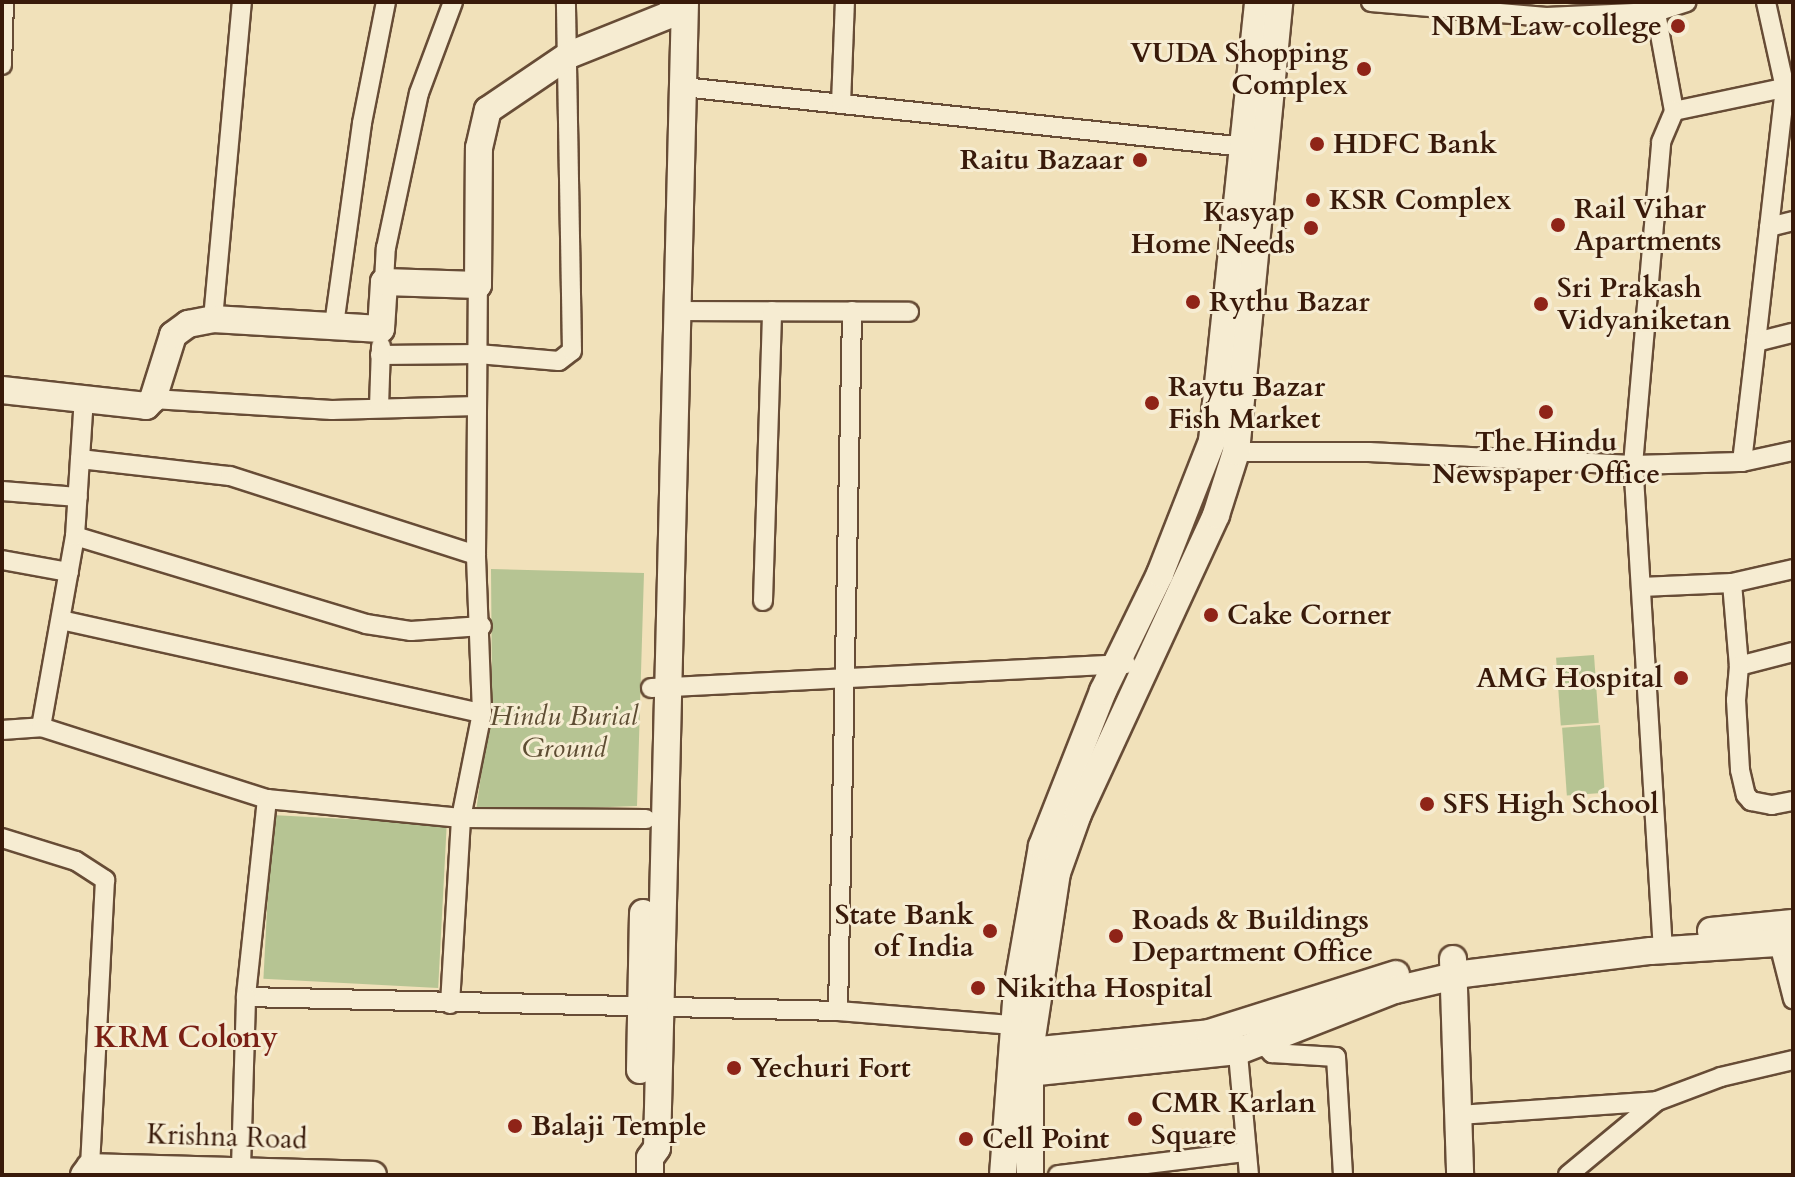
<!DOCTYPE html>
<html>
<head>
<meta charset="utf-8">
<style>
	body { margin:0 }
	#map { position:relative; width:1795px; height:1177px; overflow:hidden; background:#f1e1ba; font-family:Cardo,serif }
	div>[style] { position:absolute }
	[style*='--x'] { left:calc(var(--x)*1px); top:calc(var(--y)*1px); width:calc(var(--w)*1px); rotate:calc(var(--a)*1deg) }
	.green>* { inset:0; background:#b6c493; transform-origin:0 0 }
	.roads { filter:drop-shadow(2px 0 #674c36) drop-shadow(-2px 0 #674c36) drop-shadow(0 2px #674c36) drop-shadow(0 -2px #674c36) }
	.street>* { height:18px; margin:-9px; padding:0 9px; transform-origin:9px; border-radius:9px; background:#f6ecd2 }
	.secondary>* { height:26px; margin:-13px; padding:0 13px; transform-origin:13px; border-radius:13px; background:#f6ecd2 }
	.dots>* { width:22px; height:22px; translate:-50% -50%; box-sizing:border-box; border:4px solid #f6ecd2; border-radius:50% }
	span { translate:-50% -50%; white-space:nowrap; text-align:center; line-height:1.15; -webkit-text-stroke:6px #f6ecd2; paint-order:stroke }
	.poi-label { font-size:28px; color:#391a0a; font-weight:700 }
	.right { translate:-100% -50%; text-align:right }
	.left { translate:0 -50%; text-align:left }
	.park-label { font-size:28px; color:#5e4d33; font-style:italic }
	.street-label { font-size:28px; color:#391a0a }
	.neighbourhood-label { font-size:30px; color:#7a1f14; font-weight:700 }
	.frame { position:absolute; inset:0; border:4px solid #391a0a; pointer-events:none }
</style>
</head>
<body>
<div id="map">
	<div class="green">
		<i style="clip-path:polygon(491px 569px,644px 573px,637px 806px,476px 812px,492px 693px)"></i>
		<i style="left:1594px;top:655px;width:68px;height:38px;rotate:86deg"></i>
		<i style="left:1600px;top:725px;width:68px;height:38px;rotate:86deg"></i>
		<i style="left:272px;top:815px;width:175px;height:164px;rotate:3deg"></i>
	</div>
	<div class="roads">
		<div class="street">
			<i style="--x:1371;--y:2;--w:176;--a:4.9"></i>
			<i style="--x:1546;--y:17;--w:110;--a:-2.6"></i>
			<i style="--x:1656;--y:12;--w:32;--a:-18"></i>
			<i style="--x:1654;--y:2;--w:111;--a:79.6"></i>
			<i style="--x:1674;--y:111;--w:122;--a:-11.9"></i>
			<i style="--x:2;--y:65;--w:63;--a:-88.2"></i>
			<i style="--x:683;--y:87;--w:564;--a:6.1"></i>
			<i style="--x:841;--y:104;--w:102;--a:-87.8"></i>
			<i style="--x:1769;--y:227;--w:25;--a:-14"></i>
			<i style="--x:384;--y:282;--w:34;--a:-87"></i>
			<i style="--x:386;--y:248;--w:158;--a:-78"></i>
			<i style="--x:419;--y:93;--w:97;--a:-69.5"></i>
			<i style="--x:677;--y:311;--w:232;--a:0.2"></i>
			<i style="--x:213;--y:319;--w:318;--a:-84.8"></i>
			<i style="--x:334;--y:325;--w:204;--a:-82.1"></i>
			<i style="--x:362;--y:123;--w:123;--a:-78.8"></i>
			<i style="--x:1756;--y:342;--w:256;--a:-83.5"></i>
			<i style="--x:1785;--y:88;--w:88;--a:-102.5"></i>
			<i style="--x:380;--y:355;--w:98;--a:-0.6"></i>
			<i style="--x:478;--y:354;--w:81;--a:4.9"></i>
			<i style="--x:559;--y:361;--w:16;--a:-38"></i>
			<i style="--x:572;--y:351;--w:349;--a:-91"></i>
			<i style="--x:153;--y:399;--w:179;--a:3.5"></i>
			<i style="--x:332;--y:410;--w:145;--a:-1.6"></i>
			<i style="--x:379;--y:407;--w:61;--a:-88.1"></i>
			<i style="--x:1236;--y:452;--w:133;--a:0"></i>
			<i style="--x:1369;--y:452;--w:264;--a:2.8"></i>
			<i style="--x:1633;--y:465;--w:109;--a:-1.6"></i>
			<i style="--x:1742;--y:462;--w:52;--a:-12.2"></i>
			<i style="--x:80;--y:459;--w:151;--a:6.5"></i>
			<i style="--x:230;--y:476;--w:258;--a:17.8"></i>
			<i style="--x:1742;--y:462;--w:121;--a:-83.3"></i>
			<i style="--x:1756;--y:342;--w:38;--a:-14"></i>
			<i style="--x:2;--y:491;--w:76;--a:4.5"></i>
			<i style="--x:75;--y:536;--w:304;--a:16.8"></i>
			<i style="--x:366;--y:624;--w:46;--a:8.8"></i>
			<i style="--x:411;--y:631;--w:71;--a:-4"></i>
			<i style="--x:2;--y:560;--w:68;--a:10.2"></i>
			<i style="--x:1732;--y:583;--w:83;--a:85.2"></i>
			<i style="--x:1641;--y:587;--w:91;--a:-2.5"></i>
			<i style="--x:1732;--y:583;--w:63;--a:-12.9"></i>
			<i style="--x:763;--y:601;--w:290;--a:-88.2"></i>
			<i style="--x:61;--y:620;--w:431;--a:12.5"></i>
			<i style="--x:1793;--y:652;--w:56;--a:165.5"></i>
			<i style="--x:1739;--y:666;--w:34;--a:95"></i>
			<i style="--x:1736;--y:700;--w:70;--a:86.7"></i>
			<i style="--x:1740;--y:770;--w:26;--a:77"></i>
			<i style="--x:1746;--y:795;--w:8;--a:50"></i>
			<i style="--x:1751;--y:801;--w:21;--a:11"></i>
			<i style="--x:1772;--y:805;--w:21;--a:-11"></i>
			<i style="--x:651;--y:688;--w:476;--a:-2.9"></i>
			<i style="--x:41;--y:727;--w:194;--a:-79.9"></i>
			<i style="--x:75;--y:536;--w:140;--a:-86.3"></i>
			<i style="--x:2;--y:730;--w:39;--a:-4"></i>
			<i style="--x:41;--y:727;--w:237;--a:17.7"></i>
			<i style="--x:646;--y:819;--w:185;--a:-179.7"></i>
			<i style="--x:461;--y:818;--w:195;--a:-174.4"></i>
			<i style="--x:267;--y:799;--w:199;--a:96.1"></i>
			<i style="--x:246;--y:997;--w:592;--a:1.35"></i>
			<i style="--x:838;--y:1011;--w:176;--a:4.6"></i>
			<i style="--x:2;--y:838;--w:77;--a:17.3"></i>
			<i style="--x:76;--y:861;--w:35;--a:33"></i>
			<i style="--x:105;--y:880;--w:287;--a:93"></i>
			<i style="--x:1779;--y:944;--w:57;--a:75.7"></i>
			<i style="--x:1663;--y:951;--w:487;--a:-93.5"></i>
			<i style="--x:1633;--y:465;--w:324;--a:-85"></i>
			<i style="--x:1661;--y:142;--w:34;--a:-67"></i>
			<i style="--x:450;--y:1004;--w:186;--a:-86.6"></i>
			<i style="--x:461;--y:818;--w:107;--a:-78.7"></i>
			<i style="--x:482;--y:713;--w:158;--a:-92.2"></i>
			<i style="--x:476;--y:555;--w:270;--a:-89.6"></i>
			<i style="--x:838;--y:1011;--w:700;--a:-88.85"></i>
			<i style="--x:1261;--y:1042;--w:16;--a:45"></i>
			<i style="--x:1272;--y:1053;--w:64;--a:3.6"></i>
			<i style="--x:1336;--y:1057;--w:118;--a:86.6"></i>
			<i style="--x:1237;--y:1043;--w:133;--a:84.8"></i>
			<i style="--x:1459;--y:1115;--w:198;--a:-4"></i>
			<i style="--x:241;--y:1167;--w:170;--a:-88.3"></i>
			<i style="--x:1058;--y:1175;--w:187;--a:-7"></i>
			<i style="--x:1568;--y:1175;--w:116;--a:-39.7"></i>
			<i style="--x:1657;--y:1101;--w:68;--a:-20.6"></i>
			<i style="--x:1721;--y:1077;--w:74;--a:-13.3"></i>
		</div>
		<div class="secondary">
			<i style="--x:2;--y:390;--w:145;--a:6.3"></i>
			<i style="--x:146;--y:406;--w:10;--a:-45"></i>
			<i style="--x:153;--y:399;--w:67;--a:-72.6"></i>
			<i style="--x:173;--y:335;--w:19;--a:-36"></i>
			<i style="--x:188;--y:324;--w:25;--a:-11"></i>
			<i style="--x:213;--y:319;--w:168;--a:3.4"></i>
			<i style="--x:381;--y:329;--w:47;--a:-86.3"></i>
			<i style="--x:384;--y:282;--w:94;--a:1.8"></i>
			<i style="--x:478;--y:285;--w:137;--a:-89.6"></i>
			<i style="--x:479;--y:148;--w:39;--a:-77"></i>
			<i style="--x:488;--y:110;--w:98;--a:-34.2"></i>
			<i style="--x:569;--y:55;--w:108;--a:-21.8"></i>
			<i style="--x:669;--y:15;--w:15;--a:-62"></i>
			<i style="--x:1711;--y:931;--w:82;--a:-5.6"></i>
			<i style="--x:1453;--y:959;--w:216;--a:88.1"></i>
			<i style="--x:1030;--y:1051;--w:180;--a:-5.7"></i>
			<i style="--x:1209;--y:1033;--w:196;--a:-17.5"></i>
			<i style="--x:640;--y:1070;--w:157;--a:-88.9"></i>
			<i style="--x:1029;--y:1073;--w:211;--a:-6"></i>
			<i style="--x:1239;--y:1051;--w:168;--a:-21.4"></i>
			<i style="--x:1395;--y:990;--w:70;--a:-13.2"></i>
			<i style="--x:1463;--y:974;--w:189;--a:-7"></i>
			<i style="--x:1651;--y:951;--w:142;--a:-3.6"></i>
			<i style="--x:84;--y:1175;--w:10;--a:-53"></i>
			<i style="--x:90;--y:1167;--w:283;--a:1.6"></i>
			<i style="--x:650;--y:1175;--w:17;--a:-90"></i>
			<i style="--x:650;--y:1158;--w:12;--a:-55"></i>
			<i style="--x:657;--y:1148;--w:1146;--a:-88.6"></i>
			<i style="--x:1003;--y:1175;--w:187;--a:-85.7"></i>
			<i style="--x:1017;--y:989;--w:145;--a:-80.1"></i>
			<i style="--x:1042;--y:846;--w:167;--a:-68.5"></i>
			<i style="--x:1103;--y:691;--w:130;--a:-64"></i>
			<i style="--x:1160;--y:574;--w:143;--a:-68.6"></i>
			<i style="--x:1212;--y:441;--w:441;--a:-84"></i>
			<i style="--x:1030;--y:1175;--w:124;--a:-90"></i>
			<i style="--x:1030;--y:1051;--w:180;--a:-81.4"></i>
			<i style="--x:1057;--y:873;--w:63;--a:-70.4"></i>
			<i style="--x:1078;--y:814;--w:329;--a:-65.2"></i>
			<i style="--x:1216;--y:515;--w:66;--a:-72.4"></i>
			<i style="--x:1236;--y:452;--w:452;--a:-84.5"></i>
		</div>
	</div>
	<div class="dots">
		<i style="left:1678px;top:26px;background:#8f2418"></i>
		<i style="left:1364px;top:69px;background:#8f2418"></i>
		<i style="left:1317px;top:144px;background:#8f2418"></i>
		<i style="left:1140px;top:160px;background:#8f2418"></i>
		<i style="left:1313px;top:200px;background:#8f2418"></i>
		<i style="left:1558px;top:225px;background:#8f2418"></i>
		<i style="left:1311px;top:228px;background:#8f2418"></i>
		<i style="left:1193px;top:302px;background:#8f2418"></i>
		<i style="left:1541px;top:304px;background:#8f2418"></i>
		<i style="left:1152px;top:403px;background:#8f2418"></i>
		<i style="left:1546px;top:412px;background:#8f2418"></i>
		<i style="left:1211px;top:615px;background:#8f2418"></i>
		<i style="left:1681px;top:678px;background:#8f2418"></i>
		<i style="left:1427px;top:804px;background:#8f2418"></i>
		<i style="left:990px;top:931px;background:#8f2418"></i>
		<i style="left:1116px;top:936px;background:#8f2418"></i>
		<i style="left:978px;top:988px;background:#8f2418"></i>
		<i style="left:734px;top:1068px;background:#8f2418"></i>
		<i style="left:1135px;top:1119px;background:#8f2418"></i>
		<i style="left:515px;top:1126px;background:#8f2418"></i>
		<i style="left:966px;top:1139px;background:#8f2418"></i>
	</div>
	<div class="poi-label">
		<span class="right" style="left:1662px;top:26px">NBM Law college</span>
		<span class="right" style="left:1348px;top:69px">VUDA Shopping<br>Complex</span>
		<span class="left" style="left:1333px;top:144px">HDFC Bank</span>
		<span class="right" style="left:1124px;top:160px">Raitu Bazaar</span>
		<span class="left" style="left:1329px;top:200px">KSR Complex</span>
		<span class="left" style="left:1574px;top:225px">Rail Vihar<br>Apartments</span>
		<span class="right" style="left:1295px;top:228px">Kasyap<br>Home Needs</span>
		<span class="left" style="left:1557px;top:304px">Sri Prakash<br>Vidyaniketan</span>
		<span class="left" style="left:1209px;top:302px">Rythu Bazar</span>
		<span class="left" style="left:1168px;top:403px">Raytu Bazar<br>Fish Market</span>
		<span style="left:1546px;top:458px">The Hindu<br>Newspaper Office</span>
		<span class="left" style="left:1227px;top:615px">Cake Corner</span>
		<span class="right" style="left:1663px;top:678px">AMG Hospital</span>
		<span class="left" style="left:1443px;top:804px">SFS High School</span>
		<span class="right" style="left:974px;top:931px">State Bank<br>of India</span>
		<span class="left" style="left:1132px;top:936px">Roads &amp; Buildings<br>Department Office</span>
		<span class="left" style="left:996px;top:988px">Nikitha Hospital</span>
		<span class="left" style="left:750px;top:1068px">Yechuri Fort</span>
		<span class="left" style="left:1151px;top:1119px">CMR Karlan<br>Square</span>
		<span class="left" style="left:531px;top:1126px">Balaji Temple</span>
		<span class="left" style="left:982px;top:1139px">Cell Point</span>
	</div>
	<div class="park-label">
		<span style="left:564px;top:732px">Hindu Burial<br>Ground</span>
	</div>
	<div class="street-label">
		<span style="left:227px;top:1137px;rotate:2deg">Krishna Road</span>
	</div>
	<div class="neighbourhood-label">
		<span style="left:186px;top:1038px">KRM Colony</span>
	</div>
	<div class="frame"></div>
</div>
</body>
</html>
